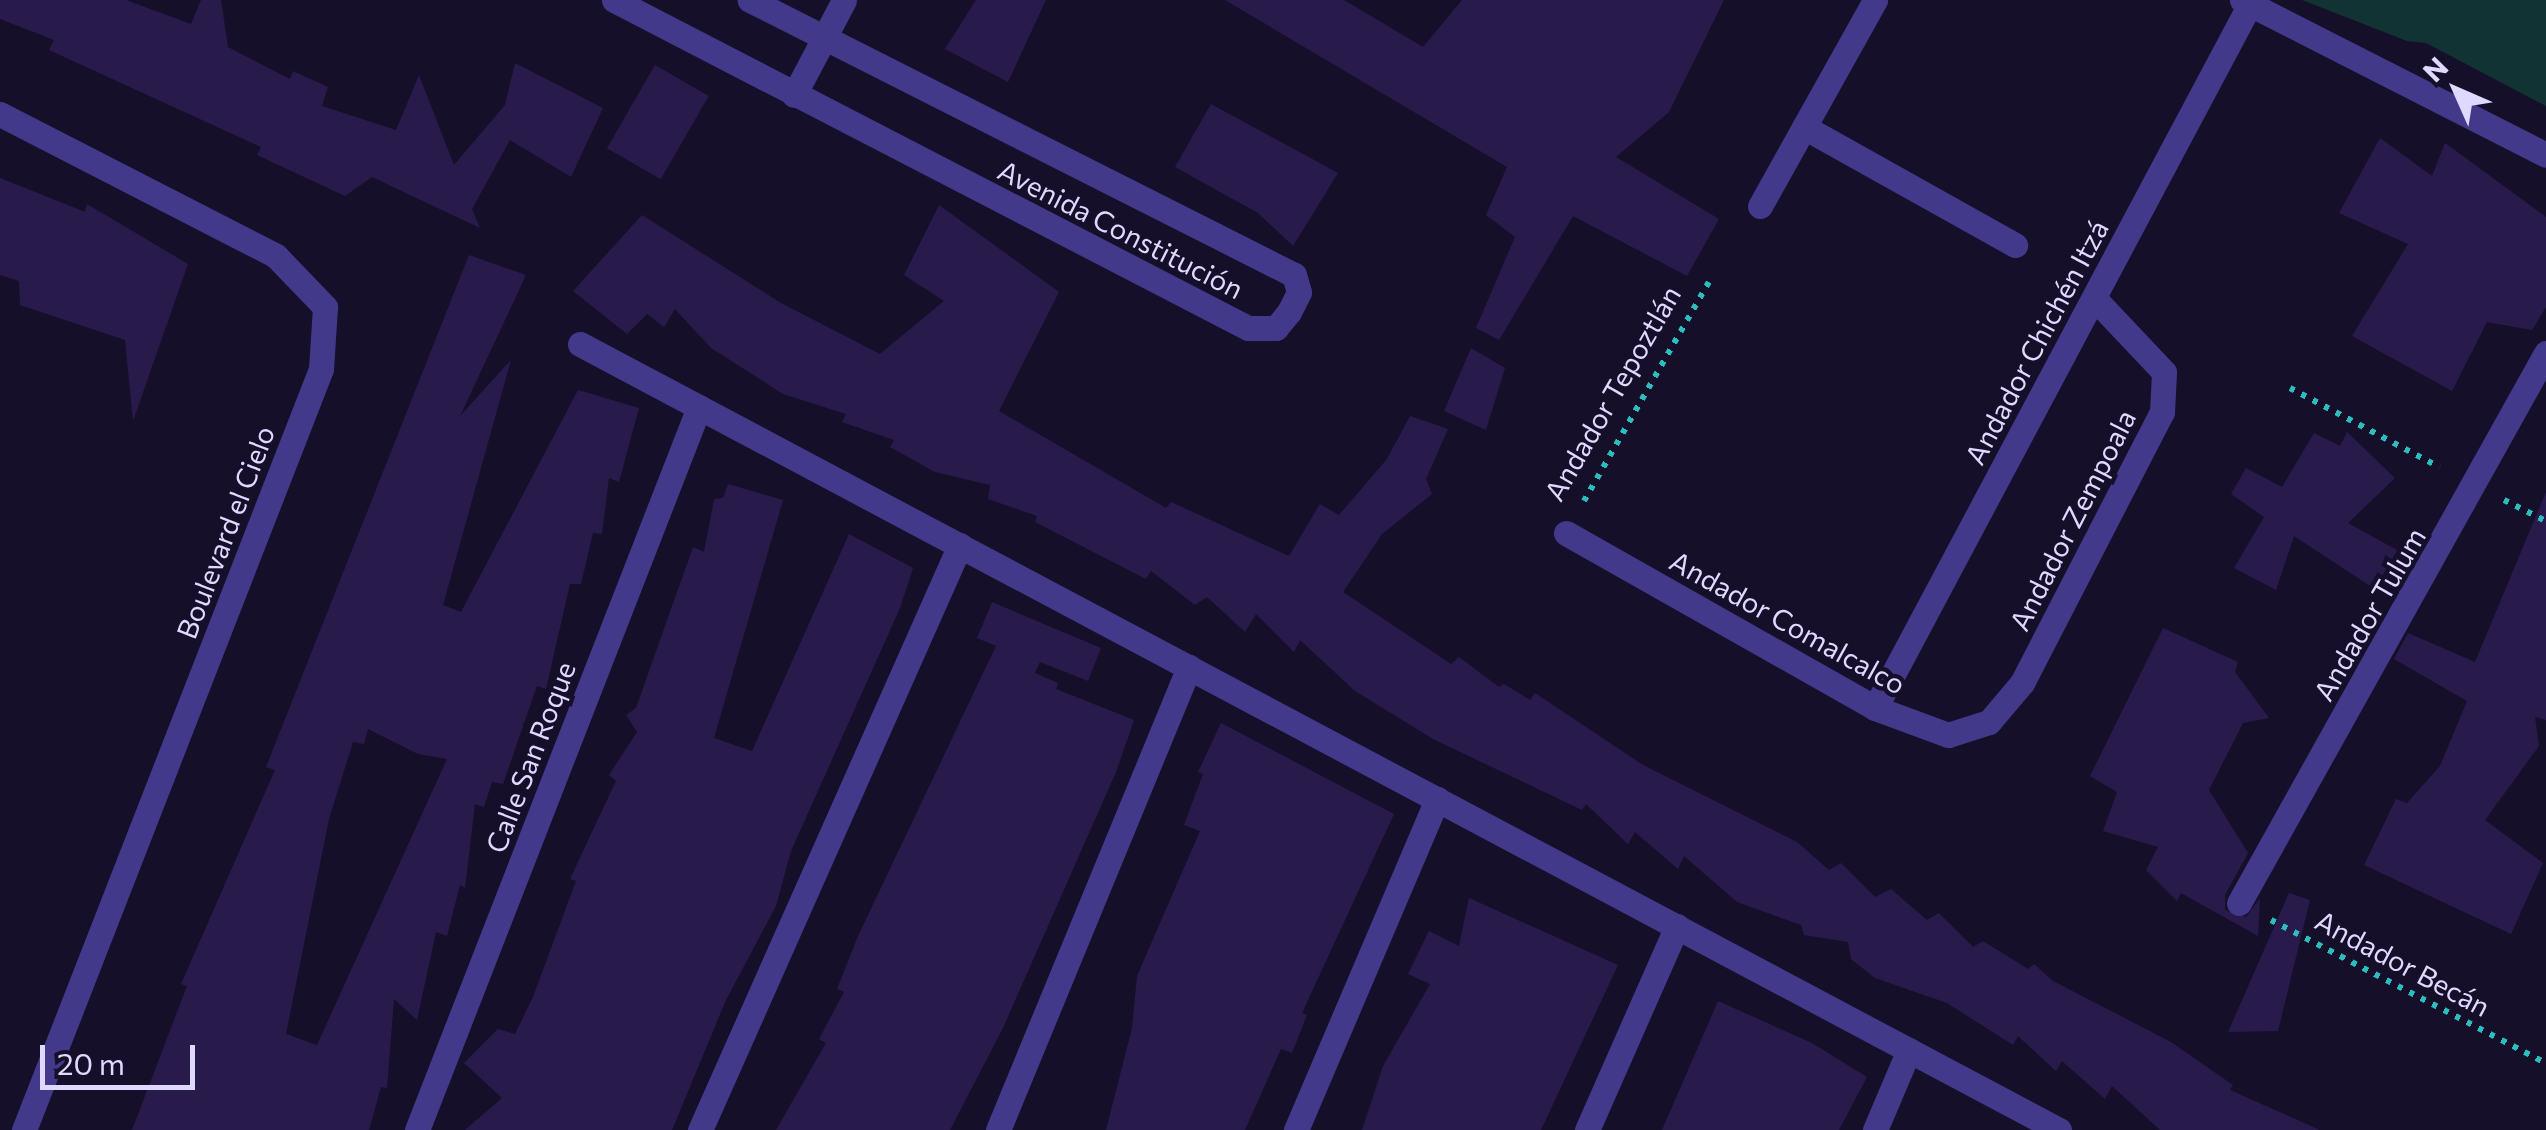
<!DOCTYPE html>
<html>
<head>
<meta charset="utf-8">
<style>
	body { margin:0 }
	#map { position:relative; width:2546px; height:1130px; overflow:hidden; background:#160f2a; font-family:Commissioner,sans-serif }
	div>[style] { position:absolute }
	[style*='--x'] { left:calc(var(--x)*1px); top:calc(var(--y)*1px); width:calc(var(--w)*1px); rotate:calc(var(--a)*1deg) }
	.green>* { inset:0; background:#123334 }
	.building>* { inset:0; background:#281b4b; transform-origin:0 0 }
	.path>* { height:6px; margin-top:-3px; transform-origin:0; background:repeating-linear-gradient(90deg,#2cbebf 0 5px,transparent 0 13px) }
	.pedestrian>* { height:25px; margin:-12.5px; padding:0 12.5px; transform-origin:12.5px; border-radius:12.5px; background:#42398a }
	.minor>* { height:25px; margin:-12.5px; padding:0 12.5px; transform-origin:12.5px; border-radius:12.5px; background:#42398a }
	span { translate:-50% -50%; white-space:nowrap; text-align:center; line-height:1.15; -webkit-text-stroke:9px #160f2a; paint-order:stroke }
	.street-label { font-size:28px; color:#dfd8ff }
	.north { position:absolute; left:2406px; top:40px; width:100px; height:100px; -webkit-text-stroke:8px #160f2a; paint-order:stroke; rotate:315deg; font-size:28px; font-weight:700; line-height:40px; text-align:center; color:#dfd8ff }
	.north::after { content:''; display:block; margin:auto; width:35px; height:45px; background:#dfd8ff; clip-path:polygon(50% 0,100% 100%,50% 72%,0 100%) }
	.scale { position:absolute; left:40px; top:1045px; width:155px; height:45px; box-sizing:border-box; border:5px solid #dfd8ff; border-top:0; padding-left:12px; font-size:30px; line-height:35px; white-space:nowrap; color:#dfd8ff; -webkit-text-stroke:8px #160f2a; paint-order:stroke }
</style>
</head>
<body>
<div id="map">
	<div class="green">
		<i style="clip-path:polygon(2302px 0,2546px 0,2546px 106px,2426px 43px,2407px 41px)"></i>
	</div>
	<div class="building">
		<i style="clip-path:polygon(0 0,126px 0,191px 24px,201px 0,221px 0,228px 47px,290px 79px,293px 71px,328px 87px,322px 106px,396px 130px,419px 75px,454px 165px,505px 105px,515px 63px,603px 108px,571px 177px,510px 140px,472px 209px,480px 228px,372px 177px,345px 196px,257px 155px,261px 147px,49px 50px,54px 40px,0 19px)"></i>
		<i style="clip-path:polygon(976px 0,1046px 0,1008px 82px,945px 49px)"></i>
		<i style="clip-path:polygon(1225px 0,1344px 0,1423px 47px,1462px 0,1724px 0,1669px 112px,1616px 157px,1719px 219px,1687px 276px,1573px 216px,1499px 340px,1476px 328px,1515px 237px,1486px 215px,1507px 167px)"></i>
		<i style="left:655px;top:65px;width:62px;height:96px;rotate:30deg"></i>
		<i style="clip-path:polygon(1211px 104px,1338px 173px,1293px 246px,1258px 213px,1175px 167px)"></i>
		<i style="clip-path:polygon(2380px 138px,2432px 176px,2445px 143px,2546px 217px,2546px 307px,2532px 330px,2487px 322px,2452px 391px,2352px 336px,2408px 244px,2339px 213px)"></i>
		<i style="clip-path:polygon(0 178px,85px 212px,87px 204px,188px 264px,133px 421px,125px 340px,20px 305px,19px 281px,0 275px)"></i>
		<i style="clip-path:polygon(939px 205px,1059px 292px,999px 411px,1166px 508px,1171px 502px,1289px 556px,1320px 504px,1339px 515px,1387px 459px,1410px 416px,1448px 429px,1426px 479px,1432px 494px,1382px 534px,1343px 592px,1451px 664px,1459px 657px,1499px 687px,1504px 684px,1530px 700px,1535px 693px,1643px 765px,1797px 842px,1829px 870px,1841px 863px,1875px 897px,1891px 889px,1927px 920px,1939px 913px,1973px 947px,1983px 941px,2028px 969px,2034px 964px,2053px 981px,2171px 1042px,2233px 1085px,2230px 1090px,2320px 1130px,2160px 1130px,2112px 1086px,2105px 1099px,2062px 1061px,2056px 1071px,2018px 1036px,2013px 1045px,1947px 1003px,1875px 978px,1851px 959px,1848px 942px,1804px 935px,1801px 925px,1737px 902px,1684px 856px,1678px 869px,1635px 832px,1628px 844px,1586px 804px,1582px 810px,1433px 739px,1355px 691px,1300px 640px,1294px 652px,1256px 614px,1245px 632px,1207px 597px,1195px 605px,1151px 571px,1146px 579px,1035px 522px,1037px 516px,988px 499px,990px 485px,935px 472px,890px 447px,894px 440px,842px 422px,846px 414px,783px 394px,711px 348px,675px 309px,664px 327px,647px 314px,627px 334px,573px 291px,642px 215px,781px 303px,880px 354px,944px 301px,904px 275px)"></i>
		<i style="clip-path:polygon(evenodd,469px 255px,526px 275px,460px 416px,511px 360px,443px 605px,461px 612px,578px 390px,639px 408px,619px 482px,609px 478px,602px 534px,593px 533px,581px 584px,570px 584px,546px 689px,537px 686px,503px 784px,492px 782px,484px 807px,475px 804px,465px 888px,460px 885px,447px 936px,436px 932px,417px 1020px,394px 999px,387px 1088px,381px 1087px,369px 1130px,132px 1130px,187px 986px,181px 984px,275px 770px,266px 767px,469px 255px,368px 729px,418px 754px,447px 759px,317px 1045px,286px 1034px,329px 819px,353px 742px,364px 744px,368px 729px)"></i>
		<i style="clip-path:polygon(1471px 348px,1505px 368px,1486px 430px,1444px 411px)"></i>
		<i style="clip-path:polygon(2347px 432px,2395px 478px,2348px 523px,2413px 559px,2390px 599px,2294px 536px,2276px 590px,2234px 568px,2264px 517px,2231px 494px,2246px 468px,2282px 487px,2314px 433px,2340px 446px)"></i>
		<i style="clip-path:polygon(728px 484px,783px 500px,714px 738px,752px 751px,849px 534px,913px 568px,900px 608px,791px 851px,776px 906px,726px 1000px,672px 1130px,465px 1130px,502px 1098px,464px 1063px,498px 1029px,515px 1034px,533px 997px,576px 881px,570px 879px,616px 781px,609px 775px,637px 732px,626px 715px,636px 708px,693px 547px,704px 552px,714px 499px,723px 498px)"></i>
		<i style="clip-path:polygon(2546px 492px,2546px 720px,2535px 717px,2539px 746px,2485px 820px,2543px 863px,2511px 934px,2364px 865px,2396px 799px,2407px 803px,2440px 766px,2467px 701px,2394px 659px,2408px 633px,2475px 662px)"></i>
		<i style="clip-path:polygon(992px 602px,1101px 648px,1088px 681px,1040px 662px,1035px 673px,1058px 683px,1056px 689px,1134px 720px,1116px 772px,1002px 1030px,950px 1130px,776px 1130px,826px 1043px,819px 1039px,844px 992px,837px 989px,858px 936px,996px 646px,977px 638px)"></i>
		<i style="clip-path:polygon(2163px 628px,2238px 662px,2235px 672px,2269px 718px,2243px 723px,2209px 790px,2248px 853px,2225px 895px,2225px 910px,2246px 917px,2260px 898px,2258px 936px,2181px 893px,2177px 901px,2146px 870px,2158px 847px,2103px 831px,2117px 792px,2090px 776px)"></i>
		<i style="clip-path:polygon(1221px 723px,1394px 814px,1302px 1013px,1307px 1015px,1292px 1053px,1281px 1049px,1245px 1130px,1106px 1130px,1132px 1028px,1137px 976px,1200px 831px,1184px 825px,1203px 774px,1198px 772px)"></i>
		<i style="clip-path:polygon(2289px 893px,2310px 900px,2278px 1031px,2228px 1032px)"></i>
		<i style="clip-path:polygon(1469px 898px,1618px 965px,1541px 1130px,1362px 1130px,1383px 1066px,1430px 984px,1408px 974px,1429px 931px,1459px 946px)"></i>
		<i style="clip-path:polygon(1718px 1001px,1812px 1043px,1867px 1077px,1839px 1130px,1662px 1130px)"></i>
	</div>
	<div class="path">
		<i style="--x:2290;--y:388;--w:169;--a:27.9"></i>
		<i style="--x:2504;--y:500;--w:47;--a:26.6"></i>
		<i style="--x:1584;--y:501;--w:252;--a:-60.3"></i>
		<i style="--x:2271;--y:920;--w:310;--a:27.5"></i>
	</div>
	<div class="pedestrian">
		<i style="--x:1804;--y:127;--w:242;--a:29.2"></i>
	</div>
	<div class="minor">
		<i style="--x:614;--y:0;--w:714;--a:27.35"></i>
		<i style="--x:1248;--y:328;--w:28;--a:0"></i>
		<i style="--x:1276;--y:328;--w:21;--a:-51"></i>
		<i style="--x:1289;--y:312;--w:22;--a:-63"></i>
		<i style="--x:1299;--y:292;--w:18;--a:-106"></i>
		<i style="--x:1294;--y:275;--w:610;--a:-153.18"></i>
		<i style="--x:2242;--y:0;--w:341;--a:27"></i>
		<i style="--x:794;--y:95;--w:107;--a:-62.2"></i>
		<i style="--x:0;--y:114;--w:310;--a:27.2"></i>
		<i style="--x:276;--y:256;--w:71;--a:46.1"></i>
		<i style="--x:325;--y:307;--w:62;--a:93.7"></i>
		<i style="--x:321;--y:369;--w:817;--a:111.32"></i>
		<i style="--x:1760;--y:206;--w:236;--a:-60.8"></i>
		<i style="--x:580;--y:344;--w:1675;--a:27.99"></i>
		<i style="--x:1566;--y:533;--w:355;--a:29.5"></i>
		<i style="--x:1875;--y:708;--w:78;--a:20.3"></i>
		<i style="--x:1948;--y:735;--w:43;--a:-17.6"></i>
		<i style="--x:1989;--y:722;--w:51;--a:-49.8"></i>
		<i style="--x:2022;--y:683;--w:305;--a:-62.7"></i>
		<i style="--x:2162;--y:412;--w:40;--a:-87.1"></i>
		<i style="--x:2164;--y:372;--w:102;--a:-133.4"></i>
		<i style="--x:1875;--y:708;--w:798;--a:-61.96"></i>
		<i style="--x:2239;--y:903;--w:630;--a:-60.83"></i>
		<i style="--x:417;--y:1130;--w:776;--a:-68.69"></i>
		<i style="--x:700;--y:1130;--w:640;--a:-66.04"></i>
		<i style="--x:998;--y:1130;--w:501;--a:-67.58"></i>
		<i style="--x:1296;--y:1130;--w:360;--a:-66.9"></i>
		<i style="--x:1587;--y:1130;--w:223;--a:-66.2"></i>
		<i style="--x:1875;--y:1130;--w:87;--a:-67"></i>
	</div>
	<div class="street-label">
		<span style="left:1121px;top:229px;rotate:27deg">Avenida Constitución</span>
		<span style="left:2036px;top:342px;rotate:-62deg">Andador Chichén Itzá</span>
		<span style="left:1612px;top:393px;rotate:-60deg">Andador Tepoztlán</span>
		<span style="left:2072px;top:520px;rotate:-63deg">Andador Zempoala</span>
		<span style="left:225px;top:532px;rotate:-69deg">Boulevard el Cielo</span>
		<span style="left:2369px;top:614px;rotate:-60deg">Andador Tulum</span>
		<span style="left:1788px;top:622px;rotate:29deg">Andador Comalcalco</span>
		<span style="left:530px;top:757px;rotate:-69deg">Calle San Roque</span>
		<span style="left:2403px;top:963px;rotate:28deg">Andador Becán</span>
	</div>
	<div class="north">N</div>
	<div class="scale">20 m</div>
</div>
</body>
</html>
